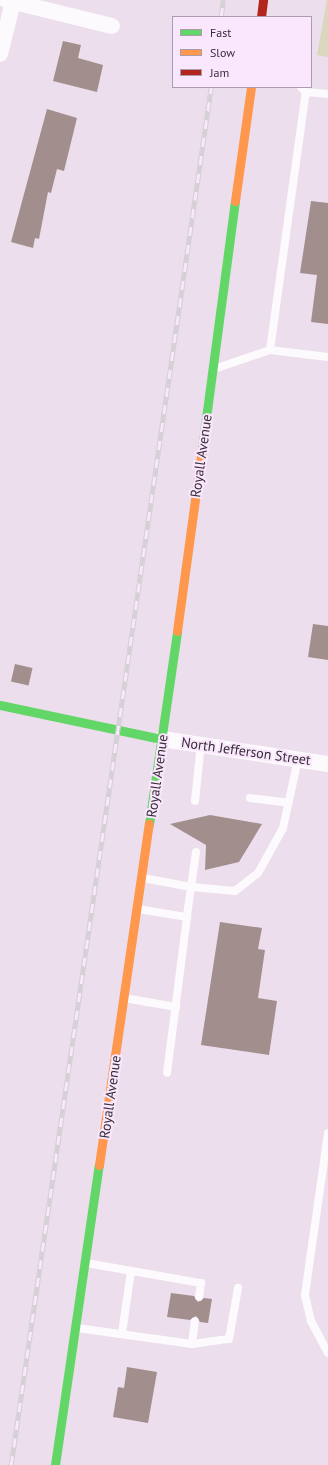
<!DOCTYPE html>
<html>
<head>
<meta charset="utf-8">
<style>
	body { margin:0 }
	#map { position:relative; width:328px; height:1465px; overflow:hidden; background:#ecdeed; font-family:"PT Sans",sans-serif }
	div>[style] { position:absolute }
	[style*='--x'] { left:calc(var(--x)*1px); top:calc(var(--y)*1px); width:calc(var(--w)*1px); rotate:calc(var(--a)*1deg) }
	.green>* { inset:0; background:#dad7be }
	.building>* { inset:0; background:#a28f8d; transform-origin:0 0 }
	.lane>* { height:8px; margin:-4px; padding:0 4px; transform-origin:4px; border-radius:4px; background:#fcfafc }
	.street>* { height:16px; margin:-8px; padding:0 8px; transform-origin:8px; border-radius:8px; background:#fcfafc }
	.fast>* { height:9px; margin:-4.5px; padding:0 4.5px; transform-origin:4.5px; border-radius:4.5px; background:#63d668 }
	.slow>* { height:9px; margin:-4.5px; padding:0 4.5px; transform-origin:4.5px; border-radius:4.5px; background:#ff974d }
	.jam>* { height:9px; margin:-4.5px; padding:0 4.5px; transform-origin:4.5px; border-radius:4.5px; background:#b3261e }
	.rail>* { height:4.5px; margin-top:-2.25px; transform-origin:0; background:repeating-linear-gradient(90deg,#fbe7fd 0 9px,#d4d0d5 0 18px); box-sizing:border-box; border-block:1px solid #d4d0d5 }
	span { translate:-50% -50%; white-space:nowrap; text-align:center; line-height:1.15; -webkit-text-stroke:4px #fbe7fd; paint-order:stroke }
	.street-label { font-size:14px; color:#362d37 }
	.legend { position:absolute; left:172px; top:16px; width:140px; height:72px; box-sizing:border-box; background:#fbe7fd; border:1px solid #ac9dae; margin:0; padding:5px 7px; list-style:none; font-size:12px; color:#362d37 }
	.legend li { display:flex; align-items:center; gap:8px; height:20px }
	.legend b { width:20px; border:1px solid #ac9dae }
</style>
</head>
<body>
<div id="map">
	<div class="green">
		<i style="clip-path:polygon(327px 0,328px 0,328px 57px,317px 55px)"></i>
	</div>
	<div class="building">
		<i style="clip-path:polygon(63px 41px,81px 45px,78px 58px,103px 65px,97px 92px,53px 81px)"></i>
		<i style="clip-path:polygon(47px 109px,77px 118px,64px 171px,57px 169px,51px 193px,48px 192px,39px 239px,35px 238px,33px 248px,11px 242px)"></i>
		<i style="clip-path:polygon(311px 201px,328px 203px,328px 324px,311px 322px,317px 275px,300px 273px)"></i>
		<i style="clip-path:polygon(313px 624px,328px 626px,328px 660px,308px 657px)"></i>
		<i style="left:15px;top:664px;width:18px;height:18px;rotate:13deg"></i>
		<i style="clip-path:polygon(210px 815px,262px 824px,239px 862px,205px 870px,206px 845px,170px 824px)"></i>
		<i style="clip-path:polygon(220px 922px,262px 928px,258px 949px,265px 950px,258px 998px,277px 1001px,269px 1055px,201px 1045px)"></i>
		<i style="clip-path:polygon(171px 1293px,194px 1296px,198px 1302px,204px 1298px,212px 1299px,208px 1323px,200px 1322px,196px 1316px,190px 1320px,167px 1317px)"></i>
		<i style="clip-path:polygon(127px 1367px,157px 1372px,148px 1423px,113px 1417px,118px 1387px,124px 1388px)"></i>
	</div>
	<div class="lane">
		<i style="--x:306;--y:92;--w:22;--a:5"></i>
		<i style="--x:270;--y:350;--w:58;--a:6.9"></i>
		<i style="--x:214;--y:369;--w:59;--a:-18.7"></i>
		<i style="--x:270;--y:350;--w:260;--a:-82.1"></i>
		<i style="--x:306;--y:92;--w:7;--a:-135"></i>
		<i style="--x:250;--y:798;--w:39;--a:7"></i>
		<i style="--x:195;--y:801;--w:57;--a:-84"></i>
		<i style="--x:196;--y:852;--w:35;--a:98"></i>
		<i style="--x:191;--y:887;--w:44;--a:5.2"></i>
		<i style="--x:235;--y:891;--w:29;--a:-38"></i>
		<i style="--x:258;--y:873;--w:51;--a:-60.9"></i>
		<i style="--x:283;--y:828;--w:71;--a:-77.7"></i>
		<i style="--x:143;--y:878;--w:49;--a:10.6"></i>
		<i style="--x:191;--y:887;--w:30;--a:98"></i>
		<i style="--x:138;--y:909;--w:50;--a:9.3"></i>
		<i style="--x:187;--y:917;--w:157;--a:97.3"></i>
		<i style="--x:124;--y:998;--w:53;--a:9.8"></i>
		<i style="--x:328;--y:1133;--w:164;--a:98.1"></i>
		<i style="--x:305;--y:1295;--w:27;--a:77"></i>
		<i style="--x:311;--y:1321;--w:36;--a:62"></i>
		<i style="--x:86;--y:1263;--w:117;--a:9.9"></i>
		<i style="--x:201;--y:1283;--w:14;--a:98"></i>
		<i style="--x:77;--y:1328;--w:116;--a:7.9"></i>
		<i style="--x:192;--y:1344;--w:23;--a:-83"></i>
		<i style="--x:122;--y:1333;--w:63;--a:-81.7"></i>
		<i style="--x:192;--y:1344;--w:37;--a:-8"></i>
		<i style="--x:229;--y:1339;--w:52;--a:-80"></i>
	</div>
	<div class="street">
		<i style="--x:6;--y:0;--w:109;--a:13.8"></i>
		<i style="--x:0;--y:54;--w:54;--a:-76"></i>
		<i style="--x:162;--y:739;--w:168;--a:8.6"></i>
	</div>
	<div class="fast">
		<i style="--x:202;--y:448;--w:249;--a:-82.4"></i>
		<i style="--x:0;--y:705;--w:166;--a:11.9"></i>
		<i style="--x:149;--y:824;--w:195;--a:-81.7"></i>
		<i style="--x:55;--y:1465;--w:303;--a:-81.7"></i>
	</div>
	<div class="slow">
		<i style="--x:235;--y:201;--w:115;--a:-82"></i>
		<i style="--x:177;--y:631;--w:185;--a:-82.2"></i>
		<i style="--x:99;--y:1165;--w:345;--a:-81.7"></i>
	</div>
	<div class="jam">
		<i style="--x:261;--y:17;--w:17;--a:-83"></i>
	</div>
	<div class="rail">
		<i style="--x:221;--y:17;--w:17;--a:-83"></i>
		<i style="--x:11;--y:1465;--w:1392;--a:-81.74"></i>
	</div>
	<div class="street-label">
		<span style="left:201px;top:456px;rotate:-82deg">Royall Avenue</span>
		<span style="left:246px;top:751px;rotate:8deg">North Jefferson Street</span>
		<span style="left:157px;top:776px;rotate:-82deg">Royall Avenue</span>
		<span style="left:110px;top:1097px;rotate:-82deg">Royall Avenue</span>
	</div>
	<ul class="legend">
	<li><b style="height:5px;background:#63d668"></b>Fast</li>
	<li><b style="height:5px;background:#ff974d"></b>Slow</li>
	<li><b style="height:5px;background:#b3261e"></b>Jam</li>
	</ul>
</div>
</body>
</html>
